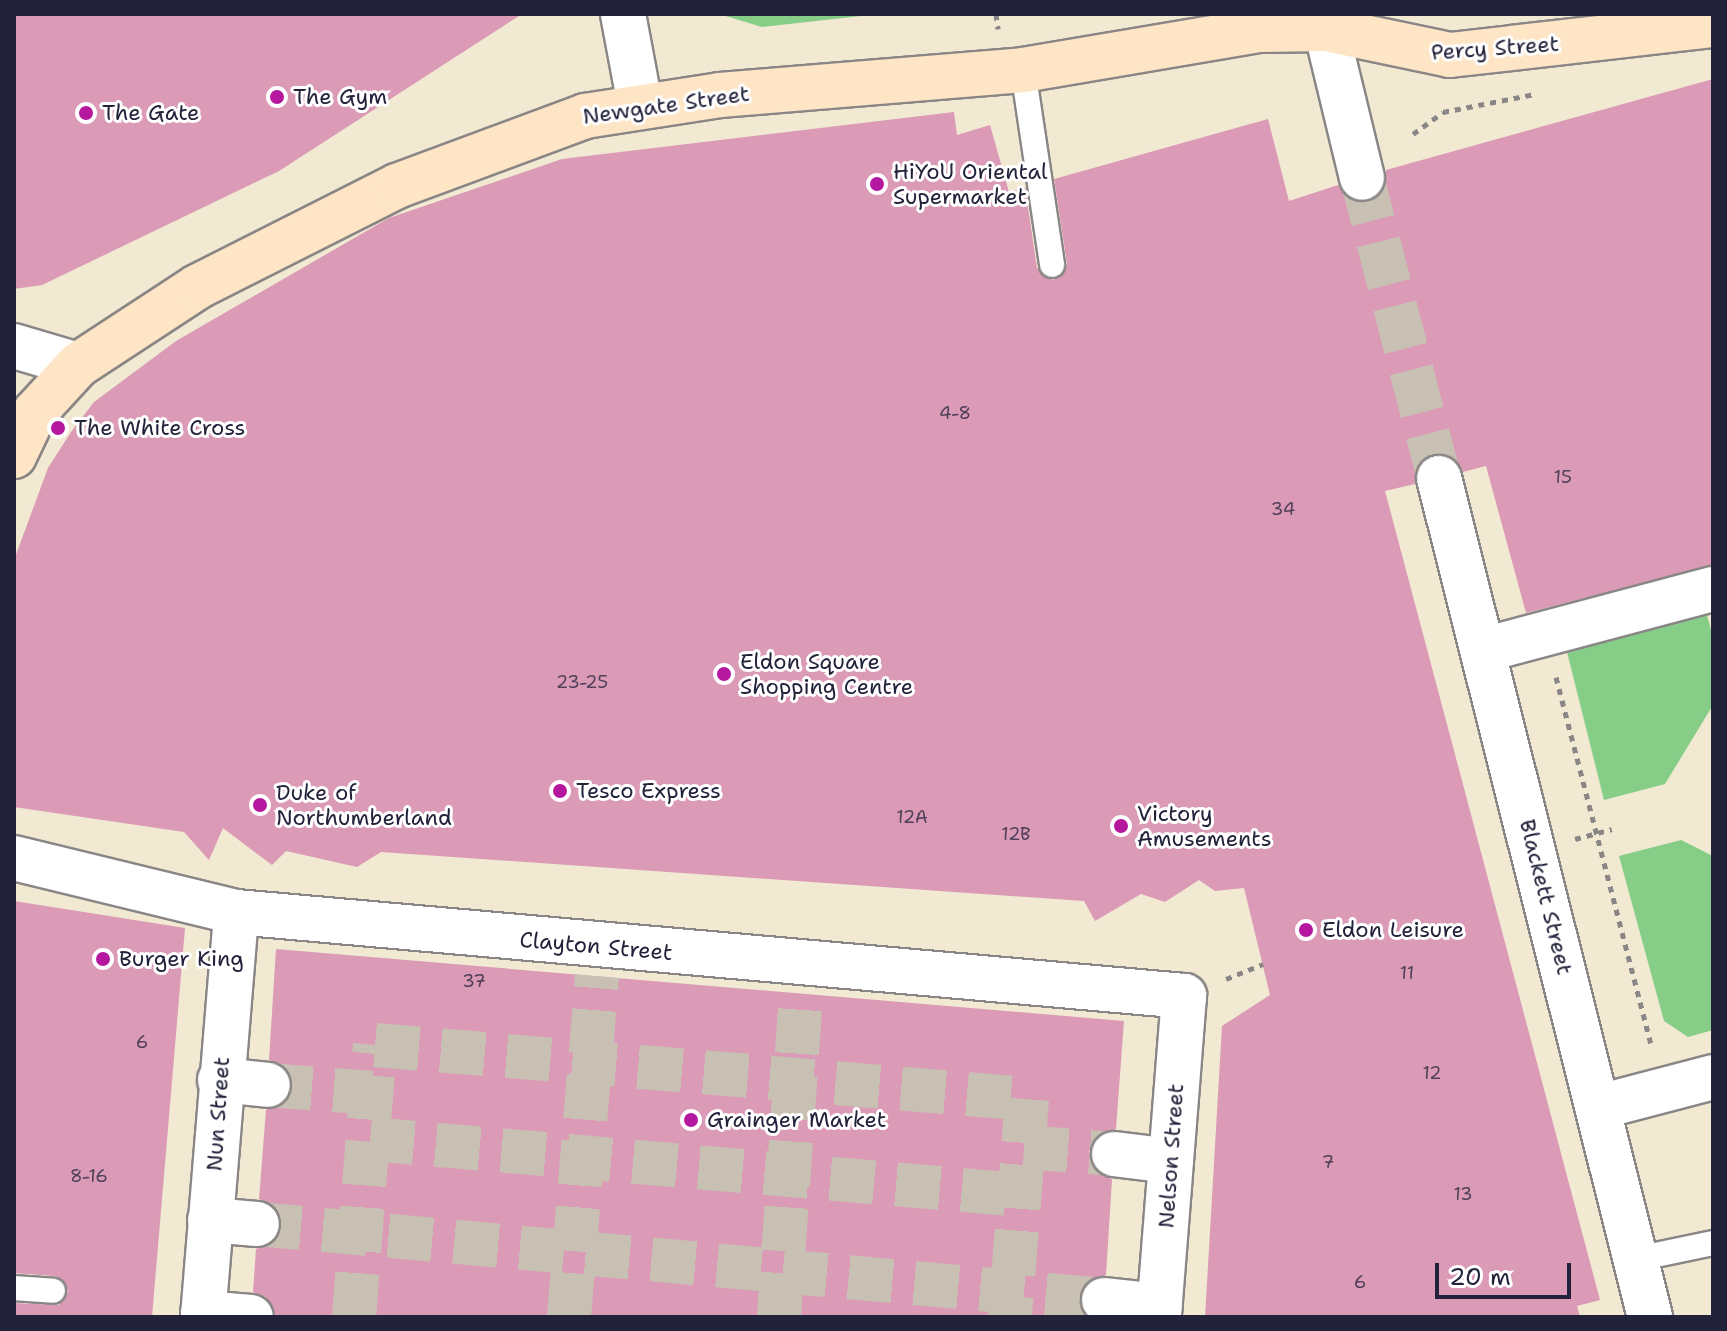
<!DOCTYPE html>
<html>
<head>
<meta charset="utf-8">
<style>
	body { margin:0 }
	#map { position:relative; width:1727px; height:1331px; overflow:hidden; background:#f1e9d1; font-family:"Shantell Sans",sans-serif }
	div>[style] { position:absolute }
	[style*='--x'] { left:calc(var(--x)*1px); top:calc(var(--y)*1px); width:calc(var(--w)*1px); rotate:calc(var(--a)*1deg) }
	.green>* { inset:0; background:#86cd88 }
	.building>* { inset:0; background:#db9ab6 }
	.street-tunnel>* { height:44px; margin-top:-22px; transform-origin:0; background:repeating-linear-gradient(90deg,#c8c1b3 0 44px,transparent 0 66px) }
	.path>* { height:5px; margin-top:-2.5px; transform-origin:0; background:repeating-linear-gradient(90deg,#8a8686 0 6px,transparent 0 12px) }
	.roads { filter:drop-shadow(2px 0 #8a8686) drop-shadow(-2px 0 #8a8686) drop-shadow(0 2px #8a8686) drop-shadow(0 -2px #8a8686) }
	.lane>* { height:24px; margin:-12px; padding:0 12px; transform-origin:12px; border-radius:12px; background:#fff }
	.street>* { height:44px; margin:-22px; padding:0 22px; transform-origin:22px; border-radius:22px; background:#fff }
	.secondary>* { height:44px; margin:-22px; padding:0 22px; transform-origin:22px; border-radius:22px; background:#fde5c5 }
	.dots>* { width:22px; height:22px; translate:-50% -50%; box-sizing:border-box; border:4px solid #fff; border-radius:50% }
	span { translate:-50% -50%; white-space:nowrap; text-align:center; line-height:1.15; -webkit-text-stroke:6px #fff; paint-order:stroke }
	.number-label { font-size:18px; color:#50405a }
	.number-label span { -webkit-text-stroke-width:0 }
	.street-label { font-size:22px; color:#22223b }
	.poi-label { font-size:22px; color:#22223b }
	.left { translate:0 -50%; text-align:left }
	.frame { position:absolute; inset:0; border:16px solid #22223b; pointer-events:none }
	.scale { position:absolute; left:1435px; top:1263px; width:136px; height:36px; box-sizing:border-box; border:4px solid #22223b; border-top:0; padding-left:10px; font-size:24px; line-height:28px; white-space:nowrap; color:#22223b; -webkit-text-stroke:6px #fff; paint-order:stroke }
</style>
</head>
<body>
<div id="map">
	<div class="green">
		<i style="clip-path:polygon(719px 14px,879px 14px,762px 27px)"></i>
		<i style="clip-path:polygon(1703px 601px,1713px 637px,1713px 705px,1665px 784px,1604px 800px,1566px 648px)"></i>
		<i style="clip-path:polygon(1681px 840px,1713px 856px,1713px 1030px,1688px 1037px,1664px 1021px,1619px 856px)"></i>
	</div>
	<div class="building">
		<i style="clip-path:polygon(14px 14px,522px 14px,279px 171px,42px 285px,14px 289px)"></i>
		<i style="clip-path:polygon(1713px 79px,1713px 565px,1526px 613px,1486px 466px,1463px 472px,1456px 460px,1434px 454px,1421px 461px,1415px 484px,1385px 491px,1600px 1300px,1577px 1306px,1580px 1317px,1205px 1317px,1222px 1026px,1270px 995px,1244px 888px,1215px 891px,1199px 880px,1165px 902px,1141px 894px,1095px 921px,1084px 901px,381px 852px,357px 867px,286px 851px,272px 865px,223px 828px,209px 860px,184px 832px,14px 807px,14px 560px,48px 468px,71px 432px,94px 402px,176px 341px,389px 218px,562px 159px,954px 112px,957px 135px,990px 125px,1009px 192px,1025px 187px,1037px 268px,1053px 280px,1067px 264px,1054px 179px,1268px 119px,1289px 201px,1338px 185px,1354px 202px,1367px 202px,1386px 186px,1386px 170px)"></i>
		<i style="clip-path:polygon(14px 901px,185px 928px,152px 1317px,14px 1317px,14px 1303px,59px 1305px,68px 1291px,55px 1276px,14px 1273px)"></i>
		<i style="clip-path:polygon(276px 949px,1124px 1021px,1116px 1129px,1095px 1138px,1089px 1152px,1098px 1173px,1112px 1179px,1106px 1275px,1083px 1286px,1087px 1317px,276px 1317px,266px 1297px,253px 1292px,256px 1249px,277px 1239px,282px 1225px,272px 1204px,259px 1199px,266px 1110px,288px 1100px,293px 1087px,283px 1065px,269px 1060px)"></i>
	</div>
	<div class="street-tunnel">
		<i style="--x:1362;--y:178;--w:310;--a:75.6"></i>
		<i style="--x:268;--y:1085;--w:104;--a:4.4"></i>
		<i style="--x:370;--y:1139;--w:652;--a:4.92"></i>
		<i style="--x:1024;--y:1147;--w:90;--a:4.4"></i>
		<i style="--x:257;--y:1224;--w:850;--a:5.13"></i>
		<i style="--x:354;--y:1317;--w:273;--a:-85.6"></i>
		<i style="--x:375;--y:1045;--w:654;--a:4.73"></i>
		<i style="--x:1027;--y:1099;--w:219;--a:94.5"></i>
		<i style="--x:569;--y:1317;--w:342;--a:-85.3"></i>
		<i style="--x:779;--y:1317;--w:325;--a:-86.1"></i>
	</div>
	<div class="path">
		<i style="--x:996;--y:14;--w:15;--a:82"></i>
		<i style="--x:1413;--y:134;--w:37;--a:-36"></i>
		<i style="--x:1443;--y:112;--w:94;--a:-11.1"></i>
		<i style="--x:1556;--y:677;--w:382;--a:75.5"></i>
		<i style="--x:1575;--y:839;--w:38;--a:-15"></i>
		<i style="--x:1226;--y:979;--w:40;--a:-22"></i>
	</div>
	<div class="roads">
		<div class="lane">
			<i style="--x:1023;--y:70;--w:197;--a:81.5"></i>
			<i style="--x:1636;--y:1259;--w:79;--a:-11.7"></i>
			<i style="--x:14;--y:1288;--w:39;--a:4"></i>
		</div>
		<div class="street">
			<i style="--x:623;--y:14;--w:93;--a:79.4"></i>
			<i style="--x:1326;--y:29;--w:153;--a:76.4"></i>
			<i style="--x:14;--y:346;--w:67;--a:16.5"></i>
			<i style="--x:1439;--y:478;--w:865;--a:75.88"></i>
			<i style="--x:1483;--y:650;--w:238;--a:-14.9"></i>
			<i style="--x:14;--y:858;--w:228;--a:13.7"></i>
			<i style="--x:236;--y:912;--w:952;--a:5.06"></i>
			<i style="--x:1184;--y:996;--w:322;--a:94.5"></i>
			<i style="--x:220;--y:1080;--w:48;--a:5.9"></i>
			<i style="--x:1599;--y:1107;--w:118;--a:-14.7"></i>
			<i style="--x:1114;--y:1154;--w:57;--a:7"></i>
			<i style="--x:210;--y:1220;--w:47;--a:4.9"></i>
			<i style="--x:1104;--y:1300;--w:56;--a:6.1"></i>
			<i style="--x:203;--y:1313;--w:48;--a:4.8"></i>
			<i style="--x:203;--y:1317;--w:406;--a:-85.3"></i>
		</div>
		<div class="secondary">
			<i style="--x:14;--y:456;--w:49;--a:-64.5"></i>
			<i style="--x:35;--y:412;--w:64;--a:-47.5"></i>
			<i style="--x:78;--y:365;--w:142;--a:-33.2"></i>
			<i style="--x:197;--y:287;--w:224;--a:-26.8"></i>
			<i style="--x:397;--y:186;--w:201;--a:-20.4"></i>
			<i style="--x:585;--y:116;--w:137;--a:-8.8"></i>
			<i style="--x:720;--y:95;--w:304;--a:-4.7"></i>
			<i style="--x:1023;--y:70;--w:239;--a:-9.6"></i>
			<i style="--x:1259;--y:30;--w:67;--a:-0.9"></i>
			<i style="--x:1326;--y:29;--w:127;--a:11.8"></i>
			<i style="--x:1450;--y:55;--w:265;--a:-6.5"></i>
		</div>
	</div>
	<div class="dots">
		<i style="left:277px;top:97px;background:#b5179e"></i>
		<i style="left:86px;top:113px;background:#b5179e"></i>
		<i style="left:877px;top:184px;background:#b5179e"></i>
		<i style="left:58px;top:428px;background:#b5179e"></i>
		<i style="left:724px;top:674px;background:#b5179e"></i>
		<i style="left:560px;top:791px;background:#b5179e"></i>
		<i style="left:260px;top:805px;background:#b5179e"></i>
		<i style="left:1121px;top:826px;background:#b5179e"></i>
		<i style="left:1306px;top:930px;background:#b5179e"></i>
		<i style="left:103px;top:959px;background:#b5179e"></i>
		<i style="left:691px;top:1120px;background:#b5179e"></i>
	</div>
	<div class="number-label">
		<span style="left:955px;top:413px">4-8</span>
		<span style="left:1563px;top:477px">15</span>
		<span style="left:1283px;top:509px">34</span>
		<span style="left:582px;top:682px">23-25</span>
		<span style="left:912px;top:817px">12A</span>
		<span style="left:1016px;top:834px">12B</span>
		<span style="left:1407px;top:973px">11</span>
		<span style="left:474px;top:981px">37</span>
		<span style="left:142px;top:1042px">6</span>
		<span style="left:1432px;top:1073px">12</span>
		<span style="left:1328px;top:1162px">7</span>
		<span style="left:89px;top:1176px">8-16</span>
		<span style="left:1463px;top:1194px">13</span>
		<span style="left:1360px;top:1282px">6</span>
	</div>
	<div class="street-label">
		<span style="left:1495px;top:48px;rotate:-4deg">Percy Street</span>
		<span style="left:666px;top:105px;rotate:-8deg">Newgate Street</span>
		<span style="left:1546px;top:897px;rotate:76deg">Blackett Street</span>
		<span style="left:596px;top:946px;rotate:5deg">Clayton Street</span>
		<span style="left:218px;top:1114px;rotate:-86deg">Nun Street</span>
		<span style="left:1171px;top:1156px;rotate:-86deg">Nelson Street</span>
	</div>
	<div class="poi-label">
		<span class="left" style="left:293px;top:97px">The Gym</span>
		<span class="left" style="left:102px;top:113px">The Gate</span>
		<span class="left" style="left:893px;top:184px">HiYoU Oriental<br>Supermarket</span>
		<span class="left" style="left:74px;top:428px">The White Cross</span>
		<span class="left" style="left:740px;top:674px">Eldon Square<br>Shopping Centre</span>
		<span class="left" style="left:576px;top:791px">Tesco Express</span>
		<span class="left" style="left:276px;top:805px">Duke of<br>Northumberland</span>
		<span class="left" style="left:1137px;top:826px">Victory<br>Amusements</span>
		<span class="left" style="left:1322px;top:930px">Eldon Leisure</span>
		<span class="left" style="left:119px;top:959px">Burger King</span>
		<span class="left" style="left:707px;top:1120px">Grainger Market</span>
	</div>
	<div class="frame"></div>
	<div class="scale">20 m</div>
</div>
</body>
</html>
